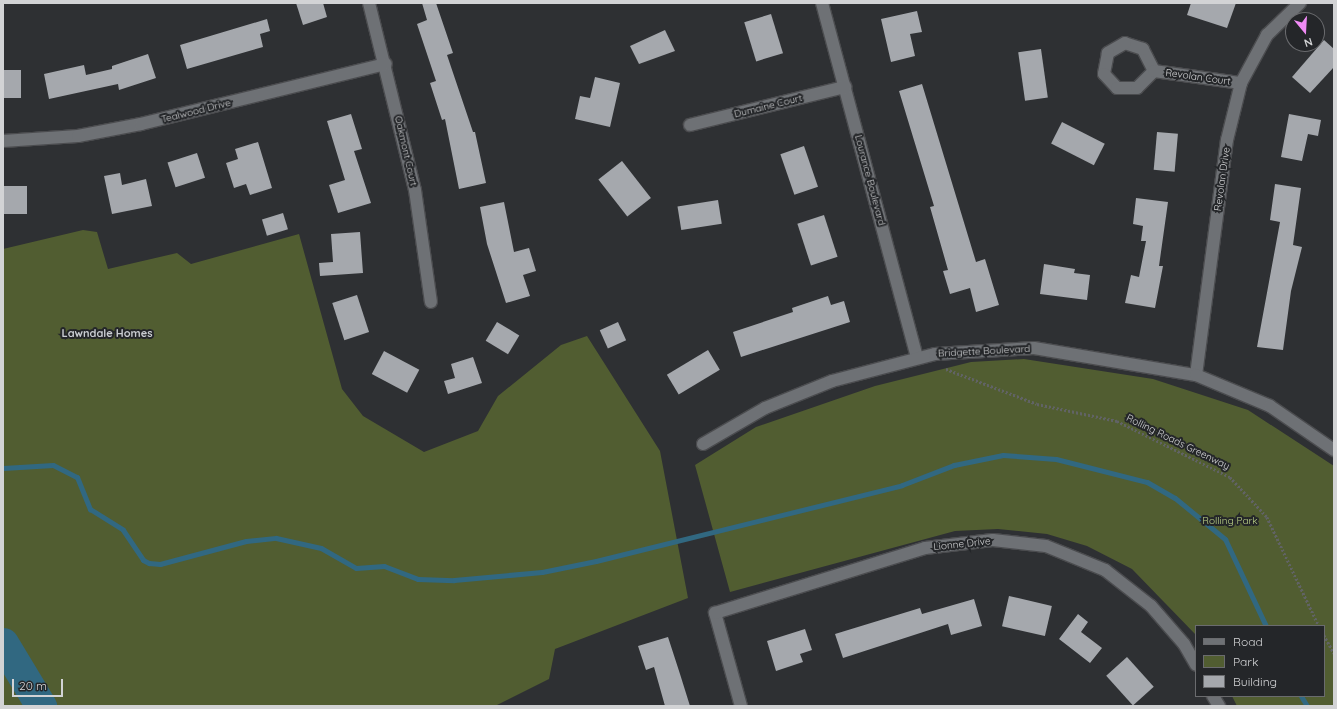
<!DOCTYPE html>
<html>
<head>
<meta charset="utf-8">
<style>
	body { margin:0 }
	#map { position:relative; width:1337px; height:709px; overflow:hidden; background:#2e3033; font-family:Quicksand,sans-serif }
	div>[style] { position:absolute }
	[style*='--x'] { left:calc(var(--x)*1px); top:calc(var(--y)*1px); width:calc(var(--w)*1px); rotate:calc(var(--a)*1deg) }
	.green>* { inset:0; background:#515d31 }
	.stream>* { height:5px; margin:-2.5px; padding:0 2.5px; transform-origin:2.5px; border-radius:2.5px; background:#316881 }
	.river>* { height:31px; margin:-15.5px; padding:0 15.5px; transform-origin:15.5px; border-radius:15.5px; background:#316881 }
	.building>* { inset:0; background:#a5a8ad; transform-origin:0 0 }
	.path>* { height:2.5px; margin-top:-1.25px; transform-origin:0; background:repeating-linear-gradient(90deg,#616365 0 2px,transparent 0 4px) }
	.roads { filter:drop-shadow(1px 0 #4b4c4f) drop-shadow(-1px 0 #4b4c4f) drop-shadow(0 1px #4b4c4f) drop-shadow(0 -1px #4b4c4f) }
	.street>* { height:12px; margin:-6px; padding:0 6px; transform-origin:6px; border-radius:6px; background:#6e7175 }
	span { translate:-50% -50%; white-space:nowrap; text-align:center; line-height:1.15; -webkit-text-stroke:4px #242629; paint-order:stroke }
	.street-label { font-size:10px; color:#d2d3d5 }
	.park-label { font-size:10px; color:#bcd288 }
	.neighbourhood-label { font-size:11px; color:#c9ccd1; font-weight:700 }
	.frame { position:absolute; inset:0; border:4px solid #d2d3d5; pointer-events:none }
	.legend { position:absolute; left:1195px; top:625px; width:130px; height:72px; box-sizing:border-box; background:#242629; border:1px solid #6a6b6e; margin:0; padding:5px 7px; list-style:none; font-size:12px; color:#d2d3d5 }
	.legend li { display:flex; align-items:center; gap:8px; height:20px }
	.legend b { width:20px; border:1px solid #6a6b6e }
	.north { position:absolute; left:1285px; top:12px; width:40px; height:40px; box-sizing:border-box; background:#242629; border:1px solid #6a6b6e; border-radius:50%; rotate:162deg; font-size:11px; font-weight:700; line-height:16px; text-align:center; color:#d2d3d5 }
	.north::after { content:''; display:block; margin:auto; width:14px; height:18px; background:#f08bf5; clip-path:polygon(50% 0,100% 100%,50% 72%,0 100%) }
	.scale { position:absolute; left:12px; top:679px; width:51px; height:18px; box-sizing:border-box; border:2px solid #d2d3d5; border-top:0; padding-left:5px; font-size:12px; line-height:14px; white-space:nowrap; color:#d2d3d5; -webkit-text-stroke:3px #242629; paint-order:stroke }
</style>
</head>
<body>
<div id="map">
	<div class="green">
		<i style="clip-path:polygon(83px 230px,97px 232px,108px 269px,177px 253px,191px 264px,299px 234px,342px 389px,363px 416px,424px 452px,478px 431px,498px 396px,561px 345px,587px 336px,660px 451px,688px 598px,555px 649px,549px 679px,495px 706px,3px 706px,3px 249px)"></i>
		<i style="clip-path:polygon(1024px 359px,1153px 379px,1248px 410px,1334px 466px,1334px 706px,1237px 706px,1232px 696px,1324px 696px,1324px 626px,1196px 626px,1196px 635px,1132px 569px,1087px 546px,1047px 534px,998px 529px,955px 531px,730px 592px,695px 465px,756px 427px,875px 386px,971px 362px)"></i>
	</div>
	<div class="stream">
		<i style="--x:3;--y:468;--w:50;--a:-3.4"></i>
		<i style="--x:53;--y:465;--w:27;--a:27"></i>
		<i style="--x:77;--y:477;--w:35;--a:68"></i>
		<i style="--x:90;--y:509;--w:39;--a:32"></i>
		<i style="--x:123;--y:530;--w:36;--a:56"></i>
		<i style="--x:143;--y:560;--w:7;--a:27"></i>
		<i style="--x:149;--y:563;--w:11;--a:5"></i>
		<i style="--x:160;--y:564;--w:89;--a:-15"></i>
		<i style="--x:246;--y:541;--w:30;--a:-6"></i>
		<i style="--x:276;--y:538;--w:46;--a:12.5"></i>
		<i style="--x:321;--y:548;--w:40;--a:29.7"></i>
		<i style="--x:356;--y:568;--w:28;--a:-4"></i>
		<i style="--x:384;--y:566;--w:36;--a:21"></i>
		<i style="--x:418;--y:579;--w:36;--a:2"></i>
		<i style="--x:454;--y:580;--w:88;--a:-5.2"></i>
		<i style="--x:542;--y:572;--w:55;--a:-11.5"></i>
		<i style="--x:596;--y:561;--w:315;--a:-13.9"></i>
		<i style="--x:902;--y:485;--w:56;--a:-21"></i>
		<i style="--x:954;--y:465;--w:50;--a:-11.5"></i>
		<i style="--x:1003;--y:455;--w:53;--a:4.3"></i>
		<i style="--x:1056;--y:459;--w:94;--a:14.2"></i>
		<i style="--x:1147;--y:482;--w:32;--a:30"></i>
		<i style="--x:1175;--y:498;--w:65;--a:39.4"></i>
		<i style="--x:1225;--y:539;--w:96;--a:64.8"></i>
		<i style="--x:1301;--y:696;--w:12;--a:59"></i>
	</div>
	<div class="river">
		<i style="--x:3;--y:643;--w:74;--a:58.9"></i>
	</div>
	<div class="building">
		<i style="clip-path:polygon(296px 3px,323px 3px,327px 17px,303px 25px)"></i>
		<i style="clip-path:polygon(422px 3px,436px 3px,453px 53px,447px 55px,473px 132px,475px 132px,486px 183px,459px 189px,445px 119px,442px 120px,430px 83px,436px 81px,417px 24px,427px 20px)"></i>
		<i style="clip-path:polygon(1191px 3px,1236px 3px,1227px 28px,1187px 15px)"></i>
		<i style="clip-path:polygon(917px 11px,922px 32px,910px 34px,915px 56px,891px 62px,881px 19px)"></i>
		<i style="left:771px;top:14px;width:41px;height:28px;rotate:73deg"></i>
		<i style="clip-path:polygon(267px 19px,270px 31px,260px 34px,263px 47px,187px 69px,180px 45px)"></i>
		<i style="clip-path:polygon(665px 30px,675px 51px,639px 64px,630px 46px)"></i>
		<i style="clip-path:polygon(1324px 40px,1334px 49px,1334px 67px,1310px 93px,1292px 77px)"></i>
		<i style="left:1041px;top:49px;width:49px;height:23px;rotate:82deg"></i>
		<i style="clip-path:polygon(148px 54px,156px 78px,119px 90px,118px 84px,49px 99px,44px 74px,84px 65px,86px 75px,112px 69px,112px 66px)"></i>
		<i style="left:3px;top:70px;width:18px;height:28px"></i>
		<i style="clip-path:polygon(595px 77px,620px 83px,610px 127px,575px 119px,580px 96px,590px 98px)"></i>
		<i style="clip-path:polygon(922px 84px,976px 262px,985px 259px,999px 305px,976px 312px,970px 288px,950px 294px,943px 271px,948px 270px,930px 207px,934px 206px,899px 91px)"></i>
		<i style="clip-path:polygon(351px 114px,362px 149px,354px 151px,371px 203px,338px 213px,329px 185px,345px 180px,327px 121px)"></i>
		<i style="clip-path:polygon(1289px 114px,1321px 120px,1318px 136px,1308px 134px,1302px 161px,1281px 157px)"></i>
		<i style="left:1062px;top:122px;width:48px;height:24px;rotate:27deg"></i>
		<i style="left:1157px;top:132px;width:21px;height:38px;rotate:5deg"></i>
		<i style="clip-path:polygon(258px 142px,272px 188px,250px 195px,246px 184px,234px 188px,226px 163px,238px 159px,235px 149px)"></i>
		<i style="left:804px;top:146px;width:43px;height:25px;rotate:71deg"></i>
		<i style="left:197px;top:153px;width:26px;height:31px;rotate:72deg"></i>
		<i style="left:622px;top:161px;width:47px;height:30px;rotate:52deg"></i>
		<i style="clip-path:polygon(120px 173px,122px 185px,146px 179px,152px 206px,112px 214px,104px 176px)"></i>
		<i style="clip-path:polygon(1275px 184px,1301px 188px,1293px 245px,1302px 247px,1291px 291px,1283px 350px,1257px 347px,1280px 222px,1270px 220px)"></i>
		<i style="left:3px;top:186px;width:24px;height:28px"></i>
		<i style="clip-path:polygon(1136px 198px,1168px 202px,1159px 266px,1163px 266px,1155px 308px,1125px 303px,1131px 275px,1139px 277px,1146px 241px,1141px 241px,1143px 226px,1133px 224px)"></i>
		<i style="left:718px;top:200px;width:24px;height:41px;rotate:81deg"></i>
		<i style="clip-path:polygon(504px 202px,514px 252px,529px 248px,536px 271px,523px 275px,530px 296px,506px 303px,487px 244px,480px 207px)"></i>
		<i style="left:283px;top:213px;width:17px;height:22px;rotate:73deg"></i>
		<i style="left:824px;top:215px;width:44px;height:28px;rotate:72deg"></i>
		<i style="clip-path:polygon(360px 232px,363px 273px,320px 276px,319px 263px,333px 262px,331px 234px)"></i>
		<i style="clip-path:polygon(1044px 264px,1075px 269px,1074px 273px,1090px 275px,1087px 300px,1040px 294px)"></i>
		<i style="left:357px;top:295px;width:39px;height:26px;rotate:72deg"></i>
		<i style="clip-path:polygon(828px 296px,831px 305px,844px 301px,850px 322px,741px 357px,733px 332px,793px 312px,792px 308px)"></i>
		<i style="left:497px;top:322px;width:26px;height:22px;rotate:31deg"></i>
		<i style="left:618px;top:322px;width:20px;height:20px;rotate:66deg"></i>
		<i style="left:708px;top:350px;width:23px;height:48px;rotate:59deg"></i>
		<i style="left:384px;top:351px;width:40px;height:26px;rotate:28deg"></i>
		<i style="clip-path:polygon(473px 357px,482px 383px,448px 394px,444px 381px,455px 378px,451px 364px)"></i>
		<i style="left:1009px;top:596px;width:44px;height:31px;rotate:13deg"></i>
		<i style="clip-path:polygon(974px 599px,982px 626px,951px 635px,948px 624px,843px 658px,835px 634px,920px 608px,922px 614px)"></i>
		<i style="clip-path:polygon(1078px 614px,1088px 622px,1081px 632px,1102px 648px,1090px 663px,1059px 639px)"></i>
		<i style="clip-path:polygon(805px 629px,812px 650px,800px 654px,803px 662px,776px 671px,767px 641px)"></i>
		<i style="clip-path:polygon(668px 637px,680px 674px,690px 706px,665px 706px,654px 667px,646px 670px,638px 646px)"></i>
		<i style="left:1127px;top:657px;width:40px;height:28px;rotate:48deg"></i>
	</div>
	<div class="path">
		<i style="--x:946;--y:369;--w:97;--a:21"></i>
		<i style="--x:1037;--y:404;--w:82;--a:12"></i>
		<i style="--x:1117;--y:421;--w:126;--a:26.4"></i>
		<i style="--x:1230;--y:477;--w:54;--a:47.2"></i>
		<i style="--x:1267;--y:517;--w:121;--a:64.5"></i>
		<i style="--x:1324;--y:635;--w:21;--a:61"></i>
	</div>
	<div class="roads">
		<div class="street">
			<i style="--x:369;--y:3;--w:193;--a:76.2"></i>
			<i style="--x:415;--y:190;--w:113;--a:81.9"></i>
			<i style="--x:822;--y:3;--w:367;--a:75"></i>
			<i style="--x:1154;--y:71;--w:25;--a:-117"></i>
			<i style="--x:1143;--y:49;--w:19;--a:-162"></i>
			<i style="--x:1125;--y:43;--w:20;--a:150"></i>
			<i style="--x:1108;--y:53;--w:21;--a:101"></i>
			<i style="--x:1104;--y:74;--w:19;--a:47"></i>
			<i style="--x:1117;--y:88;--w:20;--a:0"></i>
			<i style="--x:1137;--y:88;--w:24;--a:-45"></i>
			<i style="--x:1154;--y:71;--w:88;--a:7.9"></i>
			<i style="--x:690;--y:125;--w:160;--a:-13.8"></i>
			<i style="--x:3;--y:141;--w:75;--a:-3.8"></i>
			<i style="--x:78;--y:136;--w:64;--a:-10.8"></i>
			<i style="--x:141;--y:124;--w:252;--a:-13.8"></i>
			<i style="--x:1196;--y:375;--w:237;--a:-82.5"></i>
			<i style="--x:1227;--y:140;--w:59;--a:-76.2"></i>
			<i style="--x:1241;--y:83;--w:55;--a:-61.6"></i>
			<i style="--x:1267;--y:35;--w:46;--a:-44.1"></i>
			<i style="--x:703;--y:444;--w:72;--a:-30.1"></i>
			<i style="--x:765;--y:408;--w:72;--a:-21.9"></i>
			<i style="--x:832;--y:381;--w:106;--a:-14.7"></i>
			<i style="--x:935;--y:354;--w:99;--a:-3.5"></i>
			<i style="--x:1034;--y:348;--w:164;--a:9.5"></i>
			<i style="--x:1196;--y:375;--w:80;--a:22.7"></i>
			<i style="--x:1270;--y:406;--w:78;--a:34.5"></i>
			<i style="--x:1213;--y:696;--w:12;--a:59"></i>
			<i style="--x:741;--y:706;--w:97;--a:-105.6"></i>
			<i style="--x:715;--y:613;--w:220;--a:-17.2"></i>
			<i style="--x:925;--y:548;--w:68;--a:-6.7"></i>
			<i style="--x:993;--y:540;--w:53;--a:6.5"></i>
			<i style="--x:1046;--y:546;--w:64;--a:22.1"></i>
			<i style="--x:1105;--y:570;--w:58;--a:38"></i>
			<i style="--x:1151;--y:606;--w:50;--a:49"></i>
			<i style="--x:1184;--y:644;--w:24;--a:60"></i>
		</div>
	</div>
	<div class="street-label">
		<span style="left:1198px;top:77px;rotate:8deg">Revolan Court</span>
		<span style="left:768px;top:106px;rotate:-14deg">Dumaine Court</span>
		<span style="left:196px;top:111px;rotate:-14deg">Tealwood Drive</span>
		<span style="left:406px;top:151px;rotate:77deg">Oakmont Court</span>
		<span style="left:1222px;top:179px;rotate:-82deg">Revolan Drive</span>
		<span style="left:870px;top:180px;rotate:75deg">Lourance Boulevard</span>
		<span style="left:984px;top:351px;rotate:-3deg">Bridgette Boulevard</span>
		<span style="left:1178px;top:442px;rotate:26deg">Rolling Roads Greenway</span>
		<span style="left:962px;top:544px;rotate:-6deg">Lionne Drive</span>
	</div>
	<div class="park-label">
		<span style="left:1230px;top:521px">Rolling Park</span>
	</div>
	<div class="neighbourhood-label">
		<span style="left:107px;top:333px">Lawndale Homes</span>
	</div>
	<div class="frame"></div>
	<ul class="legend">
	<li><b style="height:5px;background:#6e7175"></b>Road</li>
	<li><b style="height:11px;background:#515d31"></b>Park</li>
	<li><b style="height:11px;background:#a5a8ad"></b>Building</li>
	</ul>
	<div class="north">N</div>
	<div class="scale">20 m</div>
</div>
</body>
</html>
